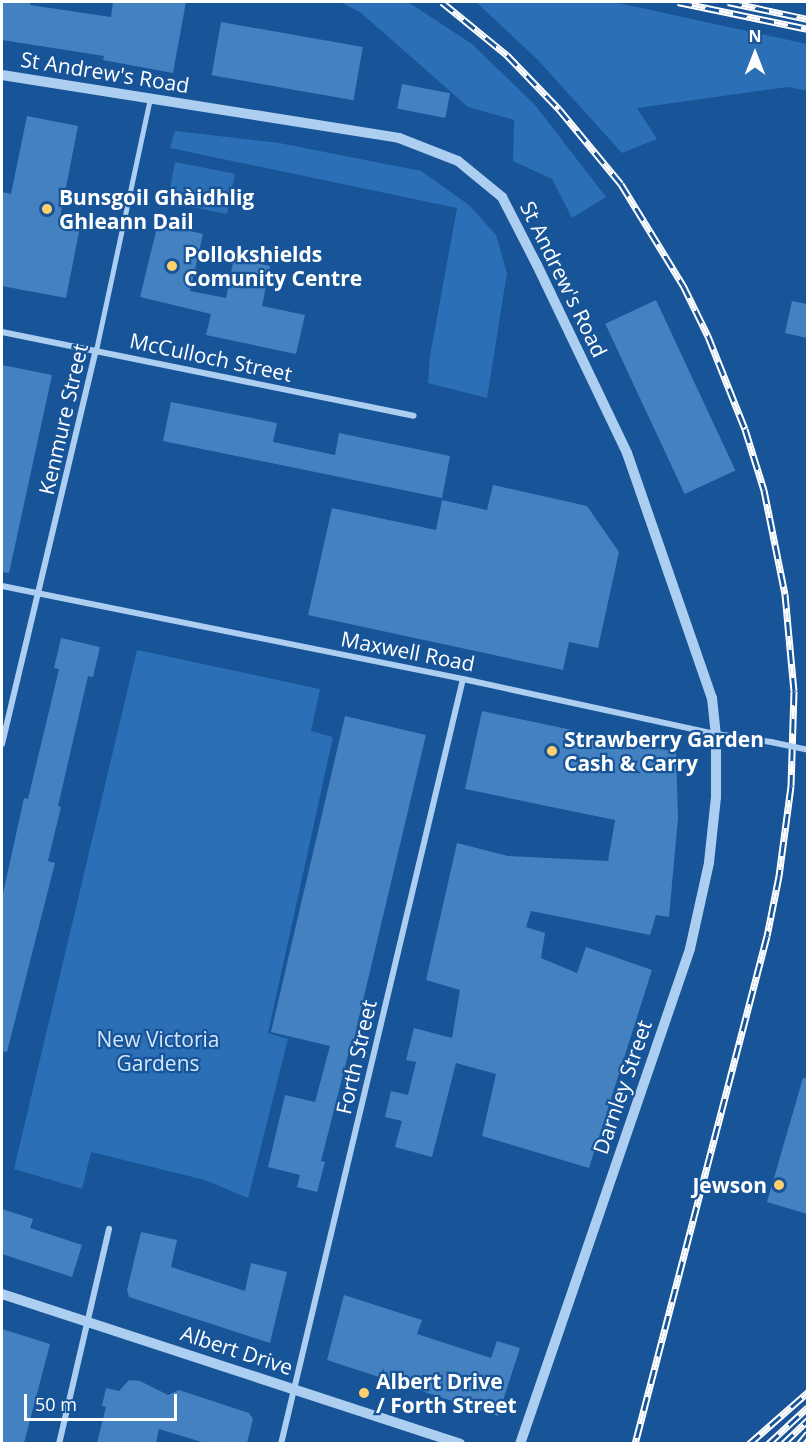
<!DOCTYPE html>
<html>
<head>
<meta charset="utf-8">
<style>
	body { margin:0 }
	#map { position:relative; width:809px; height:1445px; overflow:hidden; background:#185498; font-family:"Open Sans",sans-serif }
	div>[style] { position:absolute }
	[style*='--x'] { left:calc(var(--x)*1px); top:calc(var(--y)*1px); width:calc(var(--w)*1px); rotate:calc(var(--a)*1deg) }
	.green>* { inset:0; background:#2b6fb6; transform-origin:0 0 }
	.building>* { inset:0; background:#4481c1; transform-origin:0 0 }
	.pedestrian>* { height:5px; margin:-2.5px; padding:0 2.5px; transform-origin:2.5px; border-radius:2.5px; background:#accef1 }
	.minor>* { height:6px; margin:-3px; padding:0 3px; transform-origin:3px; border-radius:3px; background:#accef1 }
	.tertiary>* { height:10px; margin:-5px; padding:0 5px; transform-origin:5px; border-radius:5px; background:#accef1 }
	.rail>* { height:7px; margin-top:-3.5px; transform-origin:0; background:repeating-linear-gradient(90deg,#185498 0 14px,#fff 0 28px); box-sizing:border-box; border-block:2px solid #fff }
	.minor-bridge>* { height:6px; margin:-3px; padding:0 3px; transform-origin:3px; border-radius:3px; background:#accef1 }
	.dots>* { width:16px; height:16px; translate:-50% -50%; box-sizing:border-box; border:3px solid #185498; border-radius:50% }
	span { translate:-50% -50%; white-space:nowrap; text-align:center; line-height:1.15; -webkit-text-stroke:4.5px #185498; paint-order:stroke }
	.street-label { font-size:21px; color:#fff }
	.poi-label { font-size:21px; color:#fff; font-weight:700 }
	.left { translate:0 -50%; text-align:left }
	.right { translate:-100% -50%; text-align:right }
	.park-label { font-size:21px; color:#d3e7fc }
	.frame { position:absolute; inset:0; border:3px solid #fff; pointer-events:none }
	.north { position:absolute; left:725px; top:24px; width:60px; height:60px; -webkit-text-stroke:4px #185498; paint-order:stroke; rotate:0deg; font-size:16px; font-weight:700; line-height:24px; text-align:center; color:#fff }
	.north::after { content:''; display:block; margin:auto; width:21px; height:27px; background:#fff; clip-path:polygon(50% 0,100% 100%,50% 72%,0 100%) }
	.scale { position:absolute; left:24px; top:1394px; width:153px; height:27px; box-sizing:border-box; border:3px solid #fff; border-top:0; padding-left:8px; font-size:18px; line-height:21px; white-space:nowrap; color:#fff; -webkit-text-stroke:4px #185498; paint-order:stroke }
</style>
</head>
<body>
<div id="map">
	<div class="green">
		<i style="clip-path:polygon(340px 2px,408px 2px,472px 44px,535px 105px,606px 197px,572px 218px,552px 179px,513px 161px,514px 120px,468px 107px,360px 12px)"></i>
		<i style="clip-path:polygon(476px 2px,614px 2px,807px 44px,807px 91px,788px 87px,637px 108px,657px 139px,622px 153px,537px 59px)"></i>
		<i style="clip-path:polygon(175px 131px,279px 143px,421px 171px,469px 205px,496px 235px,507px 273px,487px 398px,428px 383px,430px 356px,457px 208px,170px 148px)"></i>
		<i style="left:175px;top:162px;width:61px;height:41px;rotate:11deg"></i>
		<i style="clip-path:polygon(137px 650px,320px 689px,311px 731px,333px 737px,268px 1033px,288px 1039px,248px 1198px,205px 1180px,91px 1152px,82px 1189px,14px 1169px)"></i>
	</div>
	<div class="building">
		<i style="clip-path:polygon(2px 2px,31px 2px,30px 5px,111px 17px,113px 2px,186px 2px,173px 73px,103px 60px,104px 56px,2px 40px)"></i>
		<i style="left:221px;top:22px;width:144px;height:54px;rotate:10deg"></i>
		<i style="left:402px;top:84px;width:49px;height:25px;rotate:11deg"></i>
		<i style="clip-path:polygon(27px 116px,78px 126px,59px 223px,80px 227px,66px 298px,2px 286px,2px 192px,11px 194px)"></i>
		<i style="clip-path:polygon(158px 223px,203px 234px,190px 291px,226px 298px,234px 258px,270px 266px,262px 306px,305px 315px,296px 354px,206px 335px,211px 314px,140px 297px)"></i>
		<i style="left:656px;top:300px;width:188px;height:56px;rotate:65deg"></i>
		<i style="clip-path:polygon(792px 301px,807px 304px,807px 338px,785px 333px)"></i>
		<i style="clip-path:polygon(2px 365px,52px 375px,9px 573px,2px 572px)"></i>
		<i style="clip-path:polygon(171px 402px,277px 423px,273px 442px,335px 455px,339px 433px,450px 456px,442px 498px,163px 441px)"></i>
		<i style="clip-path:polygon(493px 485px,587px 506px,619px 552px,598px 648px,569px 642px,563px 670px,308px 615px,332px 508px,436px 530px,442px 500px,487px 510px)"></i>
		<i style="clip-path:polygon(61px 638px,100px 647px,93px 677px,88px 676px,58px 806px,61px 807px,48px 861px,55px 863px,7px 1052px,2px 1051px,2px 898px,24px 798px,28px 799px,59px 669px,54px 668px)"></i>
		<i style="clip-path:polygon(482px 711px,676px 752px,678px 818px,669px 917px,656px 915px,650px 935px,531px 911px,526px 927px,545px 933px,541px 958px,577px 973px,586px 947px,652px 970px,589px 1168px,482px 1136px,496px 1074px,456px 1063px,432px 1157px,395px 1147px,402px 1121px,385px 1117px,391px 1091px,408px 1095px,416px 1062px,406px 1060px,414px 1028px,452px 1038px,460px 990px,426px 980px,457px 843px,508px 856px,608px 861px,615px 820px,465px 789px)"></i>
		<i style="clip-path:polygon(345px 716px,426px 735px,351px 1051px,349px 1051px,321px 1161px,325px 1162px,317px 1192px,297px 1187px,300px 1175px,268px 1167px,285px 1095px,315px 1102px,330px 1046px,271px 1032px)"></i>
		<i style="clip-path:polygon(803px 1078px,807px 1078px,807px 1214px,767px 1202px)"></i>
		<i style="clip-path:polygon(2px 1209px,33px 1219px,30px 1228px,82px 1245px,72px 1277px,2px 1254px)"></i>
		<i style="clip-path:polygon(141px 1232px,177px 1240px,171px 1267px,245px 1291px,251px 1263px,287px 1272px,270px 1343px,129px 1297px,127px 1290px)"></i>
		<i style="clip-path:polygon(344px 1295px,422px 1320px,417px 1334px,491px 1358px,497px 1341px,520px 1348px,498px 1416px,327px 1360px)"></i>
		<i style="clip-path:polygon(2px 1329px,50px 1344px,24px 1443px,2px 1443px)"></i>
		<i style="clip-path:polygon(129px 1380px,140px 1381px,168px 1395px,179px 1390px,249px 1413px,253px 1419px,247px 1443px,205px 1443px,159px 1429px,156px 1443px,97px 1443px,106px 1407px,102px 1406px,106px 1388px,119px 1391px)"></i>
	</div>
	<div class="pedestrian">
		<i style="--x:96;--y:350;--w:257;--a:-77.9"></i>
	</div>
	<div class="minor">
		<i style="--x:2;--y:332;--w:420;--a:11.5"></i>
		<i style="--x:2;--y:586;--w:470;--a:11.4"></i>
		<i style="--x:463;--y:679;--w:259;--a:12.3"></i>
		<i style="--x:716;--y:734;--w:56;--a:8.3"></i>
		<i style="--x:2;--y:744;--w:405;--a:-76.6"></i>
		<i style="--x:59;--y:1444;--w:221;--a:-76.9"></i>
		<i style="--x:281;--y:1444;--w:786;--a:-76.62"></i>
	</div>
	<div class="tertiary">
		<i style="--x:2;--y:75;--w:402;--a:9"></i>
		<i style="--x:399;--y:138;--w:63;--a:21.3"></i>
		<i style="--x:458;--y:161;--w:57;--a:39.3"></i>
		<i style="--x:502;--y:197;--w:76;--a:62.8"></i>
		<i style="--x:537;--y:265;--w:208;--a:64.4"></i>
		<i style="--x:627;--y:453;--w:259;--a:70.9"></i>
		<i style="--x:712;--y:698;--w:36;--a:84"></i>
		<i style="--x:716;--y:734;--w:63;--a:90"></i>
		<i style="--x:716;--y:797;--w:66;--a:96.1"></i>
		<i style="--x:709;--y:863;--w:88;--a:102.5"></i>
		<i style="--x:690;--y:949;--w:523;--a:108.95"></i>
		<i style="--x:2;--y:1294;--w:482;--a:18.1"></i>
	</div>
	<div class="rail">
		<i style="--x:442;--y:2;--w:84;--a:39.2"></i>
		<i style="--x:507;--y:55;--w:75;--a:46.1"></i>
		<i style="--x:559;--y:109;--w:97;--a:50.4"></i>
		<i style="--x:621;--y:184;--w:119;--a:58.5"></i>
		<i style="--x:683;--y:285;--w:57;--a:63.9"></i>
		<i style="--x:708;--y:336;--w:100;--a:68.3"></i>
		<i style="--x:745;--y:429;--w:64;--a:72.7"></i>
		<i style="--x:764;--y:490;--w:106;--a:78.6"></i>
		<i style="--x:785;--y:594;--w:97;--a:84.7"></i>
		<i style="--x:794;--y:691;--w:95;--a:91.8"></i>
		<i style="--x:791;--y:786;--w:91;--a:97.6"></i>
		<i style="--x:779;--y:876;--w:61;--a:101.3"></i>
		<i style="--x:767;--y:936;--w:525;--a:104.57"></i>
		<i style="--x:678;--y:2;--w:133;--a:11.7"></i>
		<i style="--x:728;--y:2;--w:82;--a:12"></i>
		<i style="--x:749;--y:1444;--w:79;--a:-41.4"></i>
		<i style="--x:768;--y:1444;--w:54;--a:-42.8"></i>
		<i style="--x:783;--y:1444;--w:35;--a:-44"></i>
		<i style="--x:799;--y:1444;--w:14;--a:-51"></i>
	</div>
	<div class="minor-bridge">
		<i style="--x:771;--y:742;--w:38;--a:12"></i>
	</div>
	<div class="dots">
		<i style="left:47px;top:209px;background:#ffd06c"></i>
		<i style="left:172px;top:266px;background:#ffd06c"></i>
		<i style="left:552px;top:751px;background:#ffd06c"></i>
		<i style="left:779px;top:1185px;background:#ffd06c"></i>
		<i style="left:364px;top:1393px;background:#ffd06c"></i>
	</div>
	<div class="street-label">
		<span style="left:105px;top:72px;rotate:9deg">St Andrew's Road</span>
		<span style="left:564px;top:279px;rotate:64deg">St Andrew's Road</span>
		<span style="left:211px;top:357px;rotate:12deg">McCulloch Street</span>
		<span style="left:63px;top:419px;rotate:-77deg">Kenmure Street</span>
		<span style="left:408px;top:651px;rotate:11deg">Maxwell Road</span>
		<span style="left:356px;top:1057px;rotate:-77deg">Forth Street</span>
		<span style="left:622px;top:1087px;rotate:-71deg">Darnley Street</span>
		<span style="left:237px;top:1350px;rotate:18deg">Albert Drive</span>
	</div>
	<div class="poi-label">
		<span class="left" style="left:59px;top:209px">Bunsgoil Ghàidhlig<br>Ghleann Dail</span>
		<span class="left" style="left:184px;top:266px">Pollokshields<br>Comunity Centre</span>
		<span class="left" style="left:564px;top:751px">Strawberry Garden<br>Cash &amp; Carry</span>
		<span class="right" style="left:767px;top:1185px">Jewson</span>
		<span class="left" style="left:376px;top:1393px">Albert Drive<br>/ Forth Street</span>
	</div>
	<div class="park-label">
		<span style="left:158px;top:1051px">New Victoria<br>Gardens</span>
	</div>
	<div class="frame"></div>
	<div class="north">N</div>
	<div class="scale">50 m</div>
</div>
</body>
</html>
